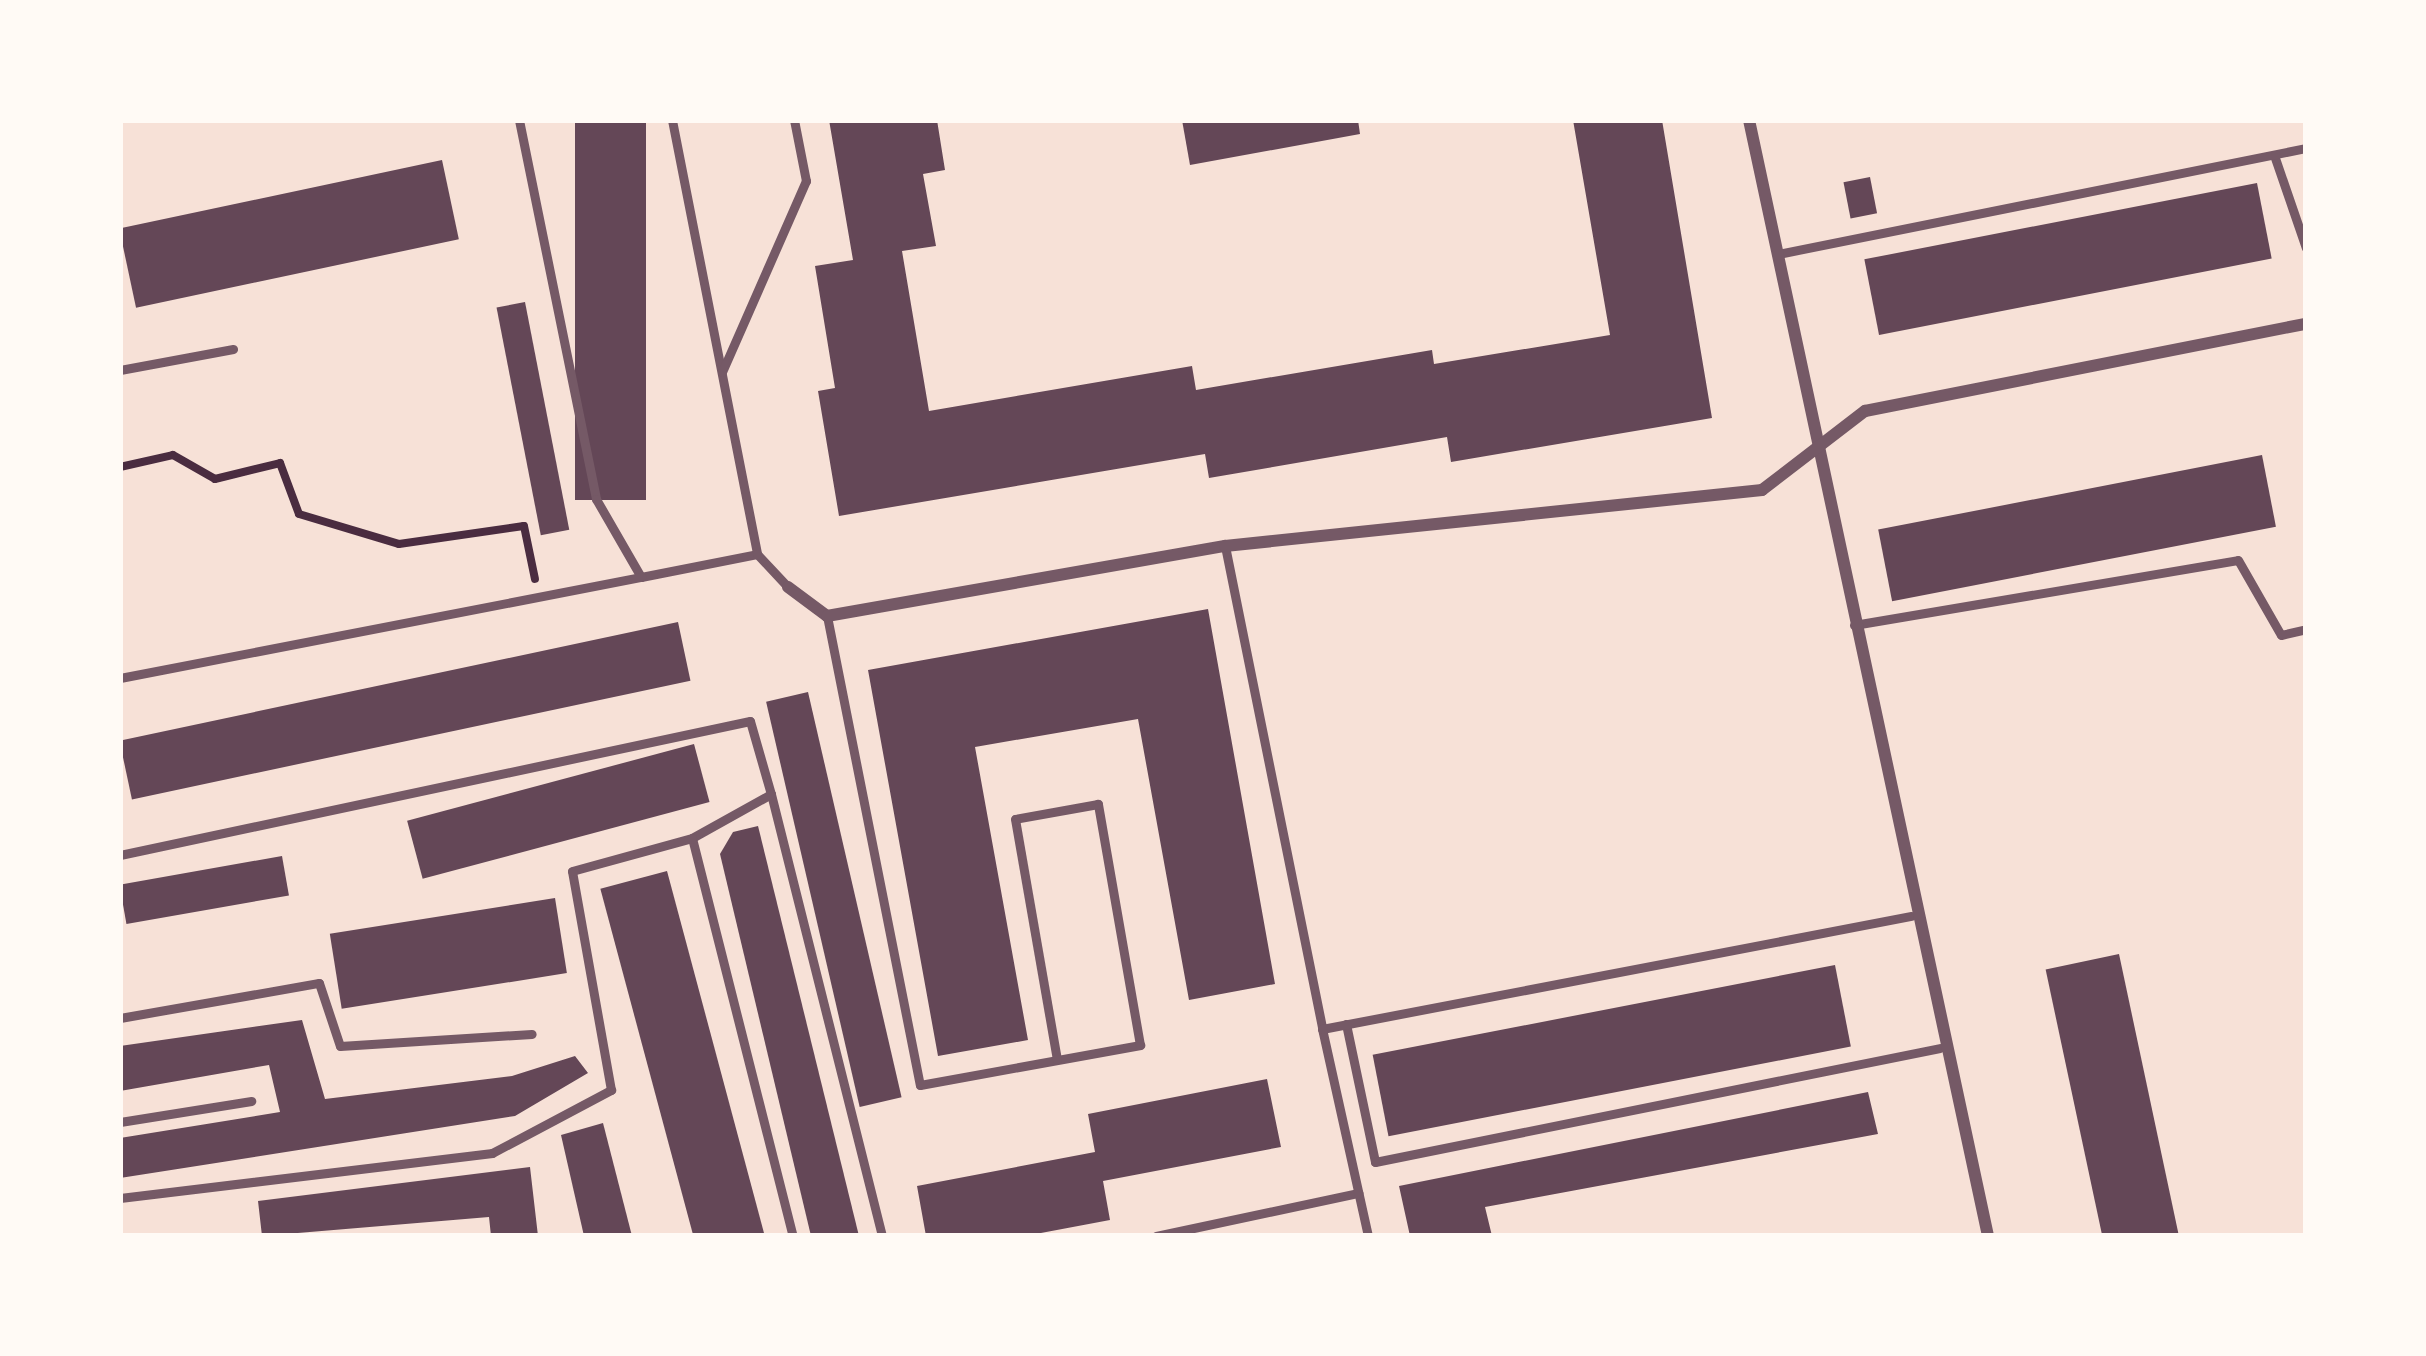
<!DOCTYPE html>
<html>
<head>
<meta charset="utf-8">
<style>
	body { margin:0 }
	#map { position:relative; width:2426px; height:1356px; overflow:hidden; background:#f7e1d7; font-family:Overpass,sans-serif }
	div>[style] { position:absolute }
	[style*='--x'] { left:calc(var(--x)*1px); top:calc(var(--y)*1px); width:calc(var(--w)*1px); rotate:calc(var(--a)*1deg) }
	.building>* { inset:0; background:#644757; transform-origin:0 0 }
	.path>* { height:8px; margin:-4px; padding:0 4px; transform-origin:4px; border-radius:4px; background:#4a2c40 }
	.service>* { height:9px; margin:-4.5px; padding:0 4.5px; transform-origin:4.5px; border-radius:4.5px; background:#755966 }
	.minor>* { height:12px; margin:-6px; padding:0 6px; transform-origin:6px; border-radius:6px; background:#755966 }
	span { translate:-50% -50%; white-space:nowrap; text-align:center; line-height:1.15; -webkit-text-stroke:10px #fffaf5; paint-order:stroke }
	.frame { position:absolute; inset:0; border:123px solid #fffaf5; pointer-events:none }
</style>
</head>
<body>
<div id="map">
	<div class="building">
		<i style="left:575px;top:120px;width:71px;height:380px"></i>
		<i style="clip-path:polygon(829px 120px,937px 120px,945px 170px,923px 174px,936px 246px,902px 251px,929px 411px,1192px 366px,1196px 390px,1432px 350px,1434px 364px,1610px 335px,1573px 120px,1662px 120px,1712px 418px,1451px 462px,1447px 437px,1209px 478px,1205px 454px,839px 516px,818px 391px,835px 388px,815px 266px,853px 260px)"></i>
		<i style="clip-path:polygon(1182px 120px,1358px 120px,1360px 134px,1190px 165px)"></i>
		<i style="left:442px;top:160px;width:81px;height:330px;rotate:78deg"></i>
		<i style="left:1870px;top:177px;width:37px;height:27px;rotate:79deg"></i>
		<i style="left:2257px;top:183px;width:77px;height:400px;rotate:79deg"></i>
		<i style="left:525px;top:302px;width:232px;height:29px;rotate:79deg"></i>
		<i style="left:2262px;top:455px;width:73px;height:391px;rotate:79deg"></i>
		<i style="clip-path:polygon(1208px 609px,1275px 984px,1189px 1000px,1138px 719px,975px 747px,1028px 1040px,938px 1056px,868px 670px)"></i>
		<i style="left:678px;top:622px;width:60px;height:571px;rotate:78deg"></i>
		<i style="left:808px;top:692px;width:416px;height:43px;rotate:77deg"></i>
		<i style="left:694px;top:744px;width:60px;height:297px;rotate:75deg"></i>
		<i style="clip-path:polygon(758px 826px,859px 1236px,811px 1236px,720px 854px,733px 832px)"></i>
		<i style="left:282px;top:856px;width:40px;height:165px;rotate:80deg"></i>
		<i style="left:667px;top:871px;width:377px;height:69px;rotate:75deg"></i>
		<i style="left:555px;top:898px;width:76px;height:228px;rotate:81deg"></i>
		<i style="left:2119px;top:954px;width:288px;height:75px;rotate:78deg"></i>
		<i style="left:1835px;top:965px;width:83px;height:471px;rotate:79deg"></i>
		<i style="clip-path:polygon(302px 1020px,325px 1099px,512px 1076px,575px 1056px,588px 1073px,515px 1116px,120px 1178px,120px 1138px,280px 1112px,269px 1065px,120px 1091px,120px 1046px)"></i>
		<i style="clip-path:polygon(1267px 1079px,1281px 1147px,1103px 1181px,1110px 1220px,1025px 1236px,926px 1236px,917px 1186px,1095px 1152px,1088px 1114px)"></i>
		<i style="clip-path:polygon(1868px 1092px,1878px 1134px,1485px 1207px,1492px 1236px,1410px 1236px,1399px 1186px)"></i>
		<i style="clip-path:polygon(603px 1123px,632px 1236px,584px 1236px,561px 1135px)"></i>
		<i style="clip-path:polygon(530px 1167px,538px 1236px,491px 1236px,489px 1217px,262px 1236px,258px 1201px)"></i>
	</div>
	<div class="path">
		<i style="--x:120;--y:467;--w:54;--a:-12.8"></i>
		<i style="--x:173;--y:455;--w:48;--a:29.7"></i>
		<i style="--x:215;--y:479;--w:67;--a:-13.8"></i>
		<i style="--x:280;--y:463;--w:54;--a:69.6"></i>
		<i style="--x:299;--y:514;--w:104;--a:16.7"></i>
		<i style="--x:399;--y:544;--w:126;--a:-8.2"></i>
		<i style="--x:524;--y:526;--w:54;--a:78.3"></i>
	</div>
	<div class="service">
		<i style="--x:519;--y:120;--w:387;--a:78.5"></i>
		<i style="--x:596;--y:499;--w:90;--a:60"></i>
		<i style="--x:641;--y:577;--w:118;--a:-11.2"></i>
		<i style="--x:672;--y:120;--w:442;--a:78.9"></i>
		<i style="--x:757;--y:554;--w:45;--a:46.8"></i>
		<i style="--x:2274;--y:155;--w:98;--a:71"></i>
		<i style="--x:1778;--y:254;--w:539;--a:-11.35"></i>
		<i style="--x:120;--y:370;--w:115;--a:-10.5"></i>
		<i style="--x:722;--y:372;--w:209;--a:-66.3"></i>
		<i style="--x:806;--y:181;--w:62;--a:-101.1"></i>
		<i style="--x:1225;--y:546;--w:493;--a:78.6"></i>
		<i style="--x:827;--y:616;--w:478;--a:78.8"></i>
		<i style="--x:920;--y:1085;--w:224;--a:-10.3"></i>
		<i style="--x:1140;--y:1045;--w:245;--a:-99.9"></i>
		<i style="--x:1098;--y:804;--w:84;--a:169.8"></i>
		<i style="--x:1015;--y:819;--w:244;--a:80.1"></i>
		<i style="--x:1854;--y:625;--w:389;--a:-9.6"></i>
		<i style="--x:2238;--y:560;--w:86;--a:60.2"></i>
		<i style="--x:2281;--y:635;--w:26;--a:-13"></i>
		<i style="--x:120;--y:678;--w:531;--a:-10.97"></i>
		<i style="--x:771;--y:794;--w:456;--a:75.9"></i>
		<i style="--x:120;--y:855;--w:644;--a:-12.01"></i>
		<i style="--x:750;--y:721;--w:76;--a:74"></i>
		<i style="--x:771;--y:794;--w:90;--a:150.9"></i>
		<i style="--x:692;--y:838;--w:411;--a:75.8"></i>
		<i style="--x:120;--y:1018;--w:202;--a:-10"></i>
		<i style="--x:319;--y:983;--w:66;--a:71.6"></i>
		<i style="--x:340;--y:1046;--w:192;--a:-3.6"></i>
		<i style="--x:1346;--y:1024;--w:141;--a:78.1"></i>
		<i style="--x:1375;--y:1162;--w:576;--a:-11.41"></i>
		<i style="--x:120;--y:1122;--w:133;--a:-9.1"></i>
		<i style="--x:120;--y:1198;--w:375;--a:-6.9"></i>
		<i style="--x:492;--y:1153;--w:135;--a:-27.9"></i>
		<i style="--x:611;--y:1090;--w:222;--a:-100.1"></i>
		<i style="--x:572;--y:871;--w:124;--a:-15.4"></i>
		<i style="--x:1156;--y:1236;--w:207;--a:-12"></i>
		<i style="--x:1368;--y:1236;--w:212;--a:-102.5"></i>
		<i style="--x:1322;--y:1029;--w:600;--a:-10.86"></i>
	</div>
	<div class="minor">
		<i style="--x:1749;--y:120;--w:1141;--a:77.91"></i>
		<i style="--x:788;--y:587;--w:49;--a:36.6"></i>
		<i style="--x:827;--y:616;--w:404;--a:-10"></i>
		<i style="--x:1225;--y:546;--w:540;--a:-5.95"></i>
		<i style="--x:1762;--y:490;--w:130;--a:-37.5"></i>
		<i style="--x:1865;--y:411;--w:449;--a:-11.2"></i>
	</div>
	<div class="frame"></div>
</div>
</body>
</html>
